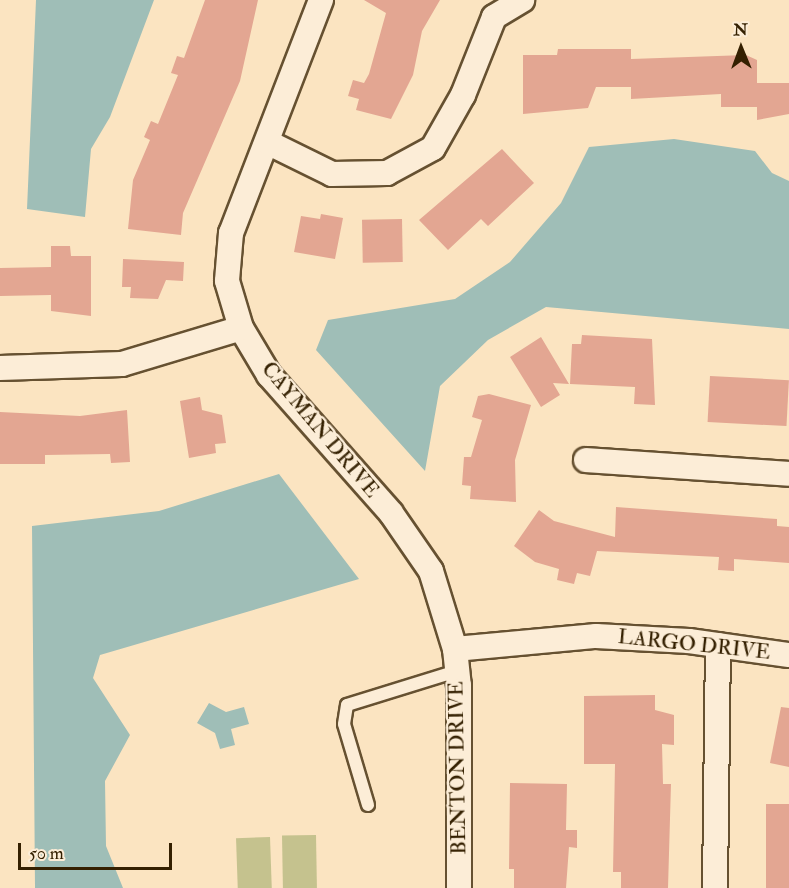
<!DOCTYPE html>
<html>
<head>
<meta charset="utf-8">
<style>
	body { margin:0 }
	#map { position:relative; width:789px; height:888px; overflow:hidden; background:#fbe4c1; font-family:"IM FELL Double Pica",serif }
	div>[style] { position:absolute }
	[style*='--x'] { left:calc(var(--x)*1px); top:calc(var(--y)*1px); width:calc(var(--w)*1px); rotate:calc(var(--a)*1deg) }
	.green>* { inset:0; background:#c5c28e; transform-origin:0 0 }
	.water>* { inset:0; background:#9fbeb7 }
	.building>* { inset:0; background:#e3a692; transform-origin:0 0 }
	.roads { filter:drop-shadow(2px 0 #665131) drop-shadow(-2px 0 #665131) drop-shadow(0 2px #665131) drop-shadow(0 -2px #665131) }
	.lane>* { height:12px; margin:-6px; padding:0 6px; transform-origin:6px; border-radius:6px; background:#fcedd7 }
	.street>* { height:24px; margin:-12px; padding:0 12px; transform-origin:12px; border-radius:12px; background:#fcedd7 }
	span { translate:-50% -50%; white-space:nowrap; text-align:center; line-height:1.15; -webkit-text-stroke:4.5px #fcedd7; paint-order:stroke }
	.street-label { font-size:21px; color:#342001 }
	.north { position:absolute; left:711px; top:18px; width:60px; height:60px; -webkit-text-stroke:4px #fcedd7; paint-order:stroke; rotate:359deg; font-size:16px; font-weight:700; line-height:24px; text-align:center; color:#342001 }
	.north::after { content:''; display:block; margin:auto; width:21px; height:27px; background:#342001; clip-path:polygon(50% 0,100% 100%,50% 72%,0 100%) }
	.scale { position:absolute; left:18px; top:843px; width:154px; height:27px; box-sizing:border-box; border:3px solid #342001; border-top:0; padding-left:8px; font-size:18px; line-height:21px; white-space:nowrap; color:#342001; -webkit-text-stroke:4px #fcedd7; paint-order:stroke }
</style>
</head>
<body>
<div id="map">
	<div class="green">
		<i style="left:316px;top:835px;width:53px;height:34px;rotate:89deg"></i>
		<i style="left:270px;top:837px;width:51px;height:34px;rotate:88deg"></i>
	</div>
	<div class="water">
		<i style="clip-path:polygon(36px 0,154px 0,110px 117px,91px 149px,85px 217px,27px 209px)"></i>
		<i style="clip-path:polygon(674px 139px,755px 151px,772px 173px,789px 181px,789px 329px,546px 307px,488px 340px,440px 386px,425px 471px,316px 350px,328px 320px,455px 299px,510px 262px,561px 203px,589px 147px)"></i>
		<i style="clip-path:polygon(279px 474px,359px 579px,100px 655px,93px 678px,130px 735px,105px 781px,106px 846px,123px 888px,35px 888px,32px 526px,159px 511px)"></i>
		<i style="clip-path:polygon(209px 703px,226px 712px,244px 707px,249px 724px,231px 729px,235px 745px,220px 749px,215px 733px,197px 723px)"></i>
	</div>
	<div class="building">
		<i style="clip-path:polygon(205px 0,258px 0,240px 81px,183px 213px,181px 235px,128px 229px,133px 180px,150px 140px,144px 137px,151px 121px,158px 124px,178px 75px,171px 73px,177px 56px,184px 58px)"></i>
		<i style="clip-path:polygon(364px 0,440px 0,422px 31px,413px 75px,391px 119px,356px 110px,359px 99px,348px 96px,353px 80px,364px 83px,369px 74px,386px 13px)"></i>
		<i style="clip-path:polygon(558px 49px,631px 49px,631px 59px,746px 55px,757px 60px,757px 83px,789px 83px,789px 114px,757px 120px,757px 107px,721px 107px,721px 94px,631px 99px,631px 87px,596px 87px,588px 108px,523px 114px,523px 55px,557px 55px)"></i>
		<i style="clip-path:polygon(502px 149px,534px 183px,488px 226px,481px 219px,448px 250px,419px 220px)"></i>
		<i style="clip-path:polygon(321px 214px,343px 218px,335px 259px,294px 252px,301px 216px,320px 219px)"></i>
		<i style="left:402px;top:219px;width:43px;height:40px;rotate:89deg"></i>
		<i style="clip-path:polygon(51px 246px,70px 246px,71px 256px,91px 256px,91px 316px,51px 311px,51px 295px,0 296px,0 268px,51px 267px)"></i>
		<i style="clip-path:polygon(123px 259px,184px 262px,183px 281px,166px 280px,158px 299px,130px 298px,131px 287px,122px 287px)"></i>
		<i style="clip-path:polygon(582px 335px,652px 339px,655px 405px,634px 404px,635px 387px,570px 384px,572px 344px,581px 344px)"></i>
		<i style="clip-path:polygon(541px 337px,569px 384px,553px 383px,560px 395px,541px 407px,510px 357px)"></i>
		<i style="left:710px;top:376px;width:79px;height:46px;rotate:3deg"></i>
		<i style="clip-path:polygon(489px 394px,531px 405px,515px 460px,516px 502px,470px 499px,471px 486px,462px 485px,464px 457px,471px 457px,482px 420px,472px 417px,478px 396px)"></i>
		<i style="clip-path:polygon(200px 397px,202px 410px,222px 415px,226px 443px,215px 444px,216px 453px,189px 458px,180px 401px)"></i>
		<i style="clip-path:polygon(127px 410px,130px 462px,111px 463px,110px 454px,45px 455px,45px 464px,0 464px,0 412px,80px 416px)"></i>
		<i style="clip-path:polygon(616px 507px,777px 519px,777px 526px,789px 527px,789px 563px,734px 559px,734px 571px,718px 570px,719px 557px,597px 551px,590px 576px,577px 573px,574px 584px,557px 580px,559px 569px,535px 562px,514px 546px,539px 510px,554px 521px,615px 537px)"></i>
		<i style="clip-path:polygon(655px 695px,655px 710px,674px 715px,674px 745px,662px 744px,663px 784px,671px 784px,668px 888px,621px 888px,621px 872px,613px 872px,615px 764px,584px 764px,584px 696px)"></i>
		<i style="clip-path:polygon(781px 707px,789px 708px,789px 767px,770px 763px)"></i>
		<i style="clip-path:polygon(510px 783px,567px 784px,566px 830px,577px 830px,577px 848px,569px 847px,566px 888px,514px 888px,514px 869px,509px 869px)"></i>
		<i style="left:766px;top:804px;width:23px;height:84px"></i>
	</div>
	<div class="roads">
		<div class="lane">
			<i style="--x:368;--y:805;--w:84;--a:-106.5"></i>
			<i style="--x:344;--y:724;--w:19;--a:-81"></i>
			<i style="--x:347;--y:705;--w:115;--a:-17.2"></i>
		</div>
		<div class="street">
			<i style="--x:321;--y:0;--w:250;--a:111.1"></i>
			<i style="--x:231;--y:233;--w:48;--a:94.8"></i>
			<i style="--x:227;--y:281;--w:49;--a:73.4"></i>
			<i style="--x:241;--y:328;--w:55;--a:59.2"></i>
			<i style="--x:269;--y:375;--w:184;--a:48.5"></i>
			<i style="--x:391;--y:513;--w:70;--a:55.4"></i>
			<i style="--x:431;--y:571;--w:82;--a:72.9"></i>
			<i style="--x:455;--y:649;--w:36;--a:84"></i>
			<i style="--x:459;--y:685;--w:203;--a:90"></i>
			<i style="--x:267;--y:142;--w:72;--a:26.2"></i>
			<i style="--x:332;--y:174;--w:55;--a:-1"></i>
			<i style="--x:387;--y:173;--w:52;--a:-28.5"></i>
			<i style="--x:433;--y:148;--w:61;--a:-60.5"></i>
			<i style="--x:463;--y:95;--w:84;--a:-68.3"></i>
			<i style="--x:494;--y:17;--w:33;--a:-31"></i>
			<i style="--x:0;--y:368;--w:122;--a:-1.9"></i>
			<i style="--x:122;--y:364;--w:124;--a:-16.8"></i>
			<i style="--x:586;--y:460;--w:203;--a:3.9"></i>
			<i style="--x:455;--y:649;--w:142;--a:-5.3"></i>
			<i style="--x:596;--y:636;--w:93;--a:3.1"></i>
			<i style="--x:689;--y:641;--w:101;--a:8"></i>
			<i style="--x:715;--y:888;--w:243;--a:-89.3"></i>
		</div>
	</div>
	<div class="street-label">
		<span style="left:320px;top:430px;rotate:50deg">CAYMAN DRIVE</span>
		<span style="left:694px;top:645px;rotate:6deg">LARGO DRIVE</span>
		<span style="left:458px;top:768px;rotate:-91deg">BENTON DRIVE</span>
	</div>
	<div class="north">N</div>
	<div class="scale">50 m</div>
</div>
</body>
</html>
